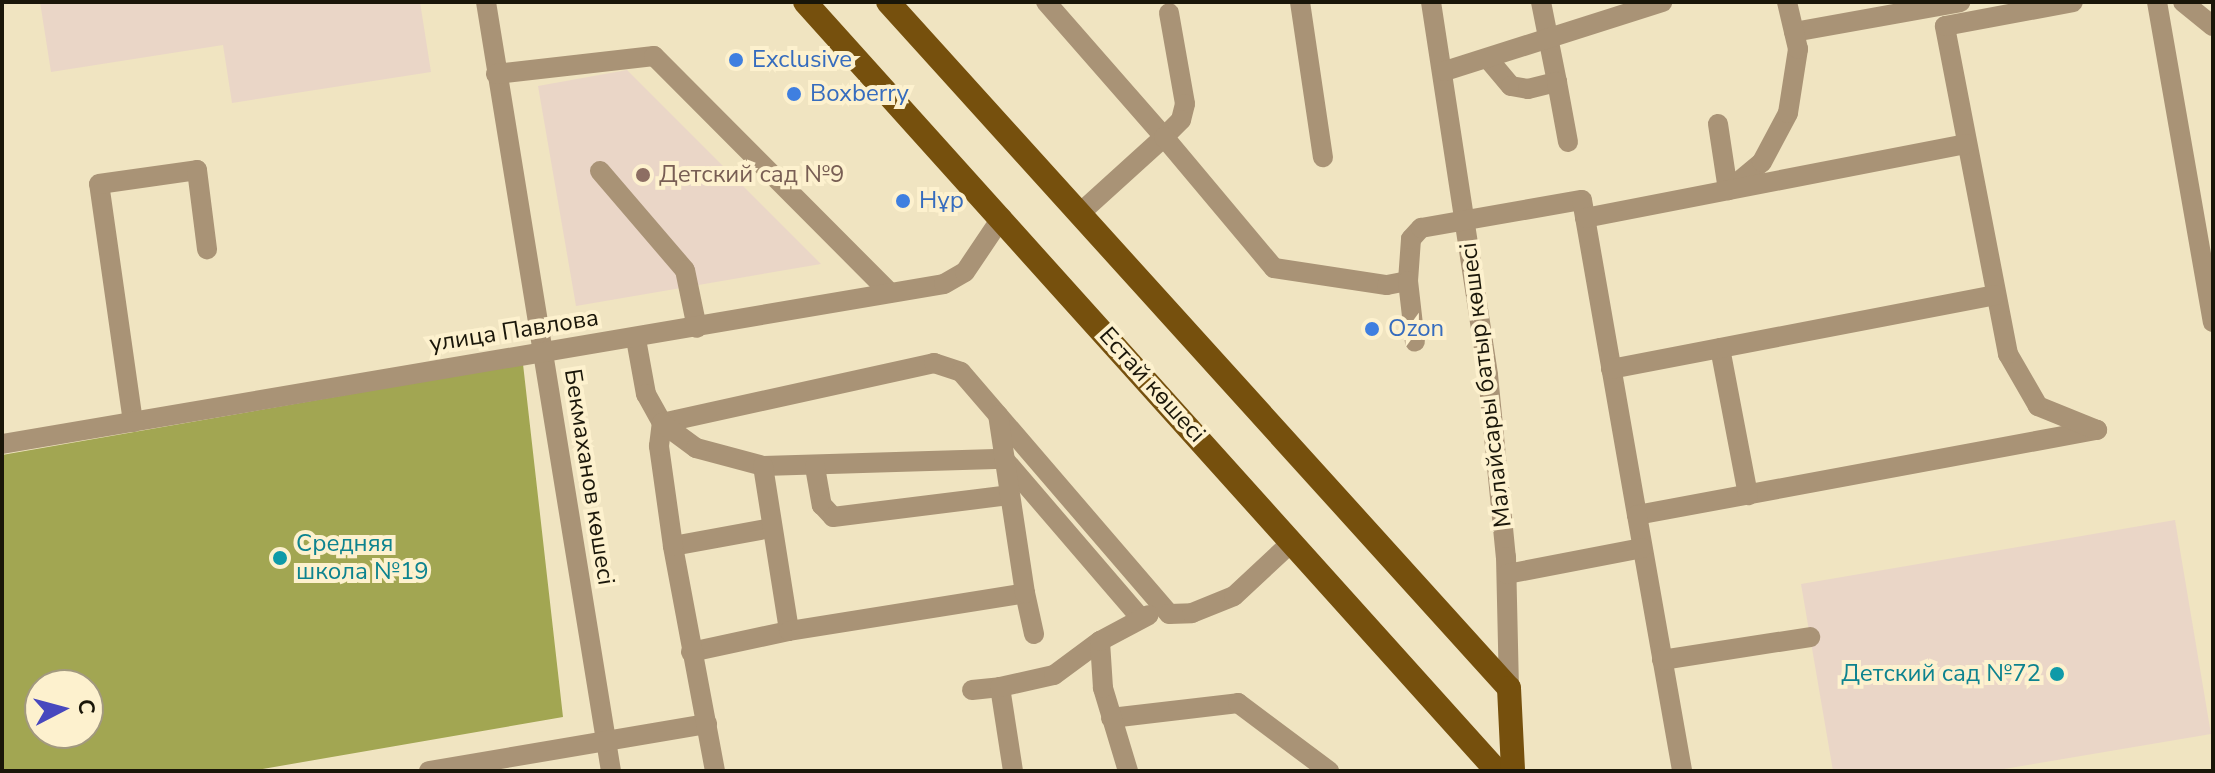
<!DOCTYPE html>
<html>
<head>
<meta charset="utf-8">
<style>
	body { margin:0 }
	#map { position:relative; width:2215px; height:773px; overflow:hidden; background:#f0e4c1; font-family:"Nunito Sans",sans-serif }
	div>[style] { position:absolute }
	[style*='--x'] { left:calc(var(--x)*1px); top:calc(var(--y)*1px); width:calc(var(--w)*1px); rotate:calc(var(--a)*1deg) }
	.education>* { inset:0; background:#ead6c7 }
	.forest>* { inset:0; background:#a2a652 }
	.minor>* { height:20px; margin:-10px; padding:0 10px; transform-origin:10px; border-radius:10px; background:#a99376 }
	.major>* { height:24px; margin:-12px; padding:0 12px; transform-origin:12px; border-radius:12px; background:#76500d }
	.dots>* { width:22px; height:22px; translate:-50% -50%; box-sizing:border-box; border:4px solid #fdf1ce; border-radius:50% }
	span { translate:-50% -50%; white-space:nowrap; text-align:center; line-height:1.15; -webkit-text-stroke:8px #fdf1ce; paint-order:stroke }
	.shop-label { font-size:24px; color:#366cbe }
	.left { translate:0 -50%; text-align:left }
	.education-label { font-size:24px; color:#785e54 }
	.street-label { font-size:24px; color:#1a1609 }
	.culture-label { font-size:24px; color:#0d838f }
	.right { translate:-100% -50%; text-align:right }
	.frame { position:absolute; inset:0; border:4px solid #1a1609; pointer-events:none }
	.north { position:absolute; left:24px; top:669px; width:80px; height:80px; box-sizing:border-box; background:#fdf1ce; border:2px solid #a2997f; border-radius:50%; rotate:84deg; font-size:22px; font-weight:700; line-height:32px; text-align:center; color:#1a1609 }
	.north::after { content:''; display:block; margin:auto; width:28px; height:36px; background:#4848be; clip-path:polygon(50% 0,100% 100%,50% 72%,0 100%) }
</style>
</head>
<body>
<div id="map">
	<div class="education">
		<i style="clip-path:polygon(40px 2px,420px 2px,431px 72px,232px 103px,223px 45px,51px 72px)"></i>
		<i style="clip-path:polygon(627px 70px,821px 264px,576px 306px,538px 86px)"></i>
		<i style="clip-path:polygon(2175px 520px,2211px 734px,1992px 771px,1833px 771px,1801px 584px)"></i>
	</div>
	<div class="forest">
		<i style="clip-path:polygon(evenodd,523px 364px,563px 717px,251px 771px,2px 771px,2px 455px,523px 364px,40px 685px,88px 685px,88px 733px,40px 733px,40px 685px)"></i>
	</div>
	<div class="minor">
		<i style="--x:486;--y:2;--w:779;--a:80.77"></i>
		<i style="--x:1046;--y:2;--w:179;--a:48.8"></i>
		<i style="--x:1164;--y:137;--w:115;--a:137.8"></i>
		<i style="--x:1300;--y:2;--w:157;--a:81.6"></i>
		<i style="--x:1431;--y:2;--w:377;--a:81.3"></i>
		<i style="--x:1488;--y:375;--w:183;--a:84.4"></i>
		<i style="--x:1506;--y:557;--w:131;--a:88.7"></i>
		<i style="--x:1541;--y:2;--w:82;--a:78.7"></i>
		<i style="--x:2157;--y:2;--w:325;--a:80.1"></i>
		<i style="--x:2183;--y:2;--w:38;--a:39"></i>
		<i style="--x:1169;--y:13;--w:92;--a:80"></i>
		<i style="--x:1185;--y:104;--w:16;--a:104"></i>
		<i style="--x:1181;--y:120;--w:24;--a:135"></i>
		<i style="--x:1164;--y:137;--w:171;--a:50"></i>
		<i style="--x:1274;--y:268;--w:114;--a:8.6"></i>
		<i style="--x:1387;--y:285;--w:21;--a:-11"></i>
		<i style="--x:1408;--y:281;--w:42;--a:-85.9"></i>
		<i style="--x:1411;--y:239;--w:15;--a:-48"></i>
		<i style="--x:1421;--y:228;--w:163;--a:-9.9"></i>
		<i style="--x:1582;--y:200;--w:320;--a:80.1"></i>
		<i style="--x:1637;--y:515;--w:468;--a:-10.5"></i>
		<i style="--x:2097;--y:430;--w:64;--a:-157.9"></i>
		<i style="--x:2038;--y:406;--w:60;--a:-120"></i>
		<i style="--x:2008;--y:354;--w:334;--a:-100.9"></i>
		<i style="--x:1945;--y:26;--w:130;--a:-10.6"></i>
		<i style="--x:1794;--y:32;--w:169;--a:-10.2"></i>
		<i style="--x:1489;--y:60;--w:34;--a:50"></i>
		<i style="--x:1511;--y:86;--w:17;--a:10"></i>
		<i style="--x:1528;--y:89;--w:30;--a:-14"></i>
		<i style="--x:1557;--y:82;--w:61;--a:79.6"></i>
		<i style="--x:1445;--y:71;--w:228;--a:-17.6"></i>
		<i style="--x:496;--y:74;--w:159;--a:-6.5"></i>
		<i style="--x:654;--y:56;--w:334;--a:45.1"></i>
		<i style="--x:1718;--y:124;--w:67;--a:81.4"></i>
		<i style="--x:600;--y:171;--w:130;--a:49.4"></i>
		<i style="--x:685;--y:270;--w:59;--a:78.3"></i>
		<i style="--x:1731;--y:188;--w:40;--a:-40"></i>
		<i style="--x:1762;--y:162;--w:55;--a:-62"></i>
		<i style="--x:1788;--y:113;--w:65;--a:-81.1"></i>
		<i style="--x:1798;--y:49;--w:48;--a:-103.2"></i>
		<i style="--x:1585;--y:218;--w:388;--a:-11"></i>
		<i style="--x:1408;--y:281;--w:61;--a:83.5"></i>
		<i style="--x:636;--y:339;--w:56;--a:79.7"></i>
		<i style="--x:646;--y:394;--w:33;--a:61"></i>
		<i style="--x:662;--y:423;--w:279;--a:-12.4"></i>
		<i style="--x:934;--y:363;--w:28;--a:18"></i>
		<i style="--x:961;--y:372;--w:319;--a:49.3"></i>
		<i style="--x:1169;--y:614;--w:23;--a:-2"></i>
		<i style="--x:1192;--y:613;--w:45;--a:-22"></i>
		<i style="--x:1234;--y:596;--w:79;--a:-43"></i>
		<i style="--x:1720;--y:348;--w:150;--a:79.2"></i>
		<i style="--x:1611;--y:369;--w:391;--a:-10.9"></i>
		<i style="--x:133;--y:422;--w:240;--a:-98.1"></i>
		<i style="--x:99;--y:184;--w:99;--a:-8.1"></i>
		<i style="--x:197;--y:170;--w:80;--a:82.8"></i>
		<i style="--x:2;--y:444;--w:955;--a:-9.64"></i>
		<i style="--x:944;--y:284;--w:24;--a:-30"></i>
		<i style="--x:965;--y:272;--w:66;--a:-56.1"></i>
		<i style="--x:763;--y:466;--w:241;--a:-1.7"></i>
		<i style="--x:1004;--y:459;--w:207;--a:49.3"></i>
		<i style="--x:815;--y:467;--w:39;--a:80"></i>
		<i style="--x:822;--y:505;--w:16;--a:47"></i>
		<i style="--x:833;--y:517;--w:177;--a:-7.1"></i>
		<i style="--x:1637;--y:515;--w:260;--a:80"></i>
		<i style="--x:673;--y:546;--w:100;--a:-10.4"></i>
		<i style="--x:1507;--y:574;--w:137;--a:-10.9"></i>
		<i style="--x:1025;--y:593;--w:42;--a:77.6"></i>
		<i style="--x:691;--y:652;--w:100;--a:-12.1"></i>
		<i style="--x:1662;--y:660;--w:150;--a:-8.8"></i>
		<i style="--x:972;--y:690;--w:28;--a:-6"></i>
		<i style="--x:1111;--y:718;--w:128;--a:-6.7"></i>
		<i style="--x:1238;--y:703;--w:114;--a:36.8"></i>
		<i style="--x:429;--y:771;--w:282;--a:-9.6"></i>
		<i style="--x:715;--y:771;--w:229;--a:-100.6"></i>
		<i style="--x:673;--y:546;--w:101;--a:-98"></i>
		<i style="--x:659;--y:446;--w:23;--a:-83"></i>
		<i style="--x:662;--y:423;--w:42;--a:36.3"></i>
		<i style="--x:696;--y:448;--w:69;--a:15"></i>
		<i style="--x:763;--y:466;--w:167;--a:81"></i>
		<i style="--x:789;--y:631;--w:239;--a:-9.1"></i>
		<i style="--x:1025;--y:593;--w:180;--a:-98.6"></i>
		<i style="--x:1013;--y:771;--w:85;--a:-98.8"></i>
		<i style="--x:1000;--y:687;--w:55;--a:-12.5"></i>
		<i style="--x:1054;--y:675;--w:57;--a:-36.5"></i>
		<i style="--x:1128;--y:771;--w:87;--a:-106.8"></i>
		<i style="--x:1103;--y:688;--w:47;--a:-93.7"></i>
		<i style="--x:1100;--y:641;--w:55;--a:-28"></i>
	</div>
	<div class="major">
		<i style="--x:805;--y:2;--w:1035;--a:48.02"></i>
		<i style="--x:888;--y:2;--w:925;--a:47.85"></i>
		<i style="--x:1509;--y:688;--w:83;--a:87.2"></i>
	</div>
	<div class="dots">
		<i style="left:736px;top:60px;background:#3f7fe0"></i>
		<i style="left:794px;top:94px;background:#3f7fe0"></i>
		<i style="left:643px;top:175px;background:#8d6e63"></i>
		<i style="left:903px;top:201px;background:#3f7fe0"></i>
		<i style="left:1372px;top:329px;background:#3f7fe0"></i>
		<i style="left:280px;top:558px;background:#0f9aa8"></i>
		<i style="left:2057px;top:674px;background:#0f9aa8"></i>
	</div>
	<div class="shop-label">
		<span class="left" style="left:752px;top:60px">Exclusive</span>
		<span class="left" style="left:810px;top:94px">Boxberry</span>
		<span class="left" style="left:919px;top:201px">Нұр</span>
		<span class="left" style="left:1388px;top:329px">Ozon</span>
	</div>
	<div class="education-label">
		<span class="left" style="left:659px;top:175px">Детский сад №9</span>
	</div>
	<div class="street-label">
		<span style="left:514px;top:331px;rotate:-9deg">улица Павлова</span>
		<span style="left:1152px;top:385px;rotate:48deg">Естай көшесі</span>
		<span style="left:1486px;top:385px;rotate:-97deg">Малайсары батыр көшесі</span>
		<span style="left:589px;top:477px;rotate:81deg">Бекмаханов көшесі</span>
	</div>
	<div class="culture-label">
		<span class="left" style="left:296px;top:558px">Средняя<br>школа №19</span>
		<span class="right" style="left:2041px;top:674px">Детский сад №72</span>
	</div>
	<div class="frame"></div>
	<div class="north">С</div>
</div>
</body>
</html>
